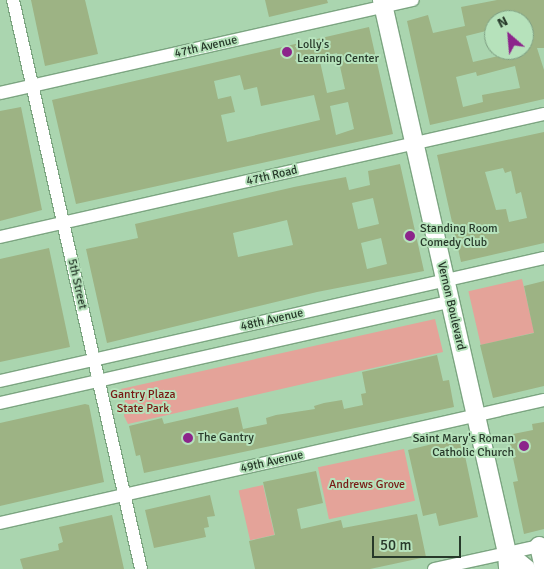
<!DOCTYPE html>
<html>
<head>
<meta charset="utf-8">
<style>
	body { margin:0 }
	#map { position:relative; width:544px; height:569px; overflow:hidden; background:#aad5af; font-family:Signika,sans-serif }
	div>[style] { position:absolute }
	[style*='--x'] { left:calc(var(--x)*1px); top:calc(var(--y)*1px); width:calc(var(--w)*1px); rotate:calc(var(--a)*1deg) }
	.green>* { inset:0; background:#e4a399; transform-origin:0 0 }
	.building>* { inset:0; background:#9db384 }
	.roads { filter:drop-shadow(1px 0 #7ca581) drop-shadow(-1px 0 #7ca581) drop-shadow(0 1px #7ca581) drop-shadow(0 -1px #7ca581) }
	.street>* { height:12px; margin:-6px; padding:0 6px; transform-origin:6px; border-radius:6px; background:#fff }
	.secondary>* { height:18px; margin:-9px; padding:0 9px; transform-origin:9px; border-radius:9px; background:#fff }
	.dots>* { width:14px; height:14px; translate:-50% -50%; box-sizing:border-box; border:2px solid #b6e2bb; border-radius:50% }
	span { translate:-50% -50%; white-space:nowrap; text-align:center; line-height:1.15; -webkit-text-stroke:4px #b6e2bb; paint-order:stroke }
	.poi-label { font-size:12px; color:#27392a }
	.left { translate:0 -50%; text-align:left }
	.right { translate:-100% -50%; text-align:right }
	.street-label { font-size:12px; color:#27392a }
	.park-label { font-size:12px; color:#781914 }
	.north { position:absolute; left:484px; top:10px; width:50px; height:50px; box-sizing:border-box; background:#b6e2bb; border:1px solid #7d9e81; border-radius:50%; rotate:333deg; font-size:14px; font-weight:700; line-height:20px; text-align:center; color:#27392a }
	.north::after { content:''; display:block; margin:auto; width:18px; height:22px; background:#8c258b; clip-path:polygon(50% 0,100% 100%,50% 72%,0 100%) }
	.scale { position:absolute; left:372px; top:536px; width:89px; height:22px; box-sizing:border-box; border:2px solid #27392a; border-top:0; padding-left:6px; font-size:15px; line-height:18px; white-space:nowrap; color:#27392a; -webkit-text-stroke:4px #b6e2bb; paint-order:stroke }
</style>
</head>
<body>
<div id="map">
	<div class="green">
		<i style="left:522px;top:279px;width:55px;height:55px;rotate:77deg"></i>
		<i style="clip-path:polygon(435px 319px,443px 352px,128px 424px,124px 416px,125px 396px,121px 389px)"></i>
		<i style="left:404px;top:449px;width:53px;height:88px;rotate:78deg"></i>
		<i style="left:263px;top:485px;width:51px;height:25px;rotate:77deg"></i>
	</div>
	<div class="building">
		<i style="clip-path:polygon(31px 0,85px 0,98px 54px,45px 66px)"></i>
		<i style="clip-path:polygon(265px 0,327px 0,328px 3px,269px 17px)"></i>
		<i style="clip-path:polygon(evenodd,497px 0,544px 0,544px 48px,537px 48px,544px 70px,544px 99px,430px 125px,407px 21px,428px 15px,433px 33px,465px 26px,461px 7px,497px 0,494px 20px,524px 20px,524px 50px,473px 62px,466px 36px,494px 29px,494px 20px,497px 0,515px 66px,520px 88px,482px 95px,483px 102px,463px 107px,456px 77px,476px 72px,477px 76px,515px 66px)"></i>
		<i style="clip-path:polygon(evenodd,369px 27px,393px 134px,76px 204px,52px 100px,369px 27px,337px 53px,345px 89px,327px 93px,319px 57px,337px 53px,369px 27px,240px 75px,244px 90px,257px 87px,261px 106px,314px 95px,320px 120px,227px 142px,221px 115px,235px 112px,231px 96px,218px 99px,214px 81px,240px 75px,369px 27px,348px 102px,354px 129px,336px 135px,330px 106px,348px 102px)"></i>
		<i style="clip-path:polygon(21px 107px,42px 210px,0 221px,0 111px)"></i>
		<i style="clip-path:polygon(evenodd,544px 132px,544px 243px,461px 262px,437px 155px,544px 132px,503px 168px,505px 173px,511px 171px,516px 194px,521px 192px,527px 218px,509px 222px,506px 209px,496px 210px,485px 172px,503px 168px)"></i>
		<i style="clip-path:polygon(evenodd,400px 164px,424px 271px,317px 292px,107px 343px,86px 249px,138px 238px,135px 224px,294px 187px,346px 177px,349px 190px,370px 185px,368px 171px,400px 164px,373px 198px,379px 224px,358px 229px,352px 203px,373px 198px,400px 164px,287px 220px,293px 245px,238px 257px,233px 233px,287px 220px,400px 164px,381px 238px,387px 264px,367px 269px,361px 243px,381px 238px)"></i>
		<i style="clip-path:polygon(49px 248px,70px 347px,0 362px,0 259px)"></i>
		<i style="clip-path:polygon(544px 281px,544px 386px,493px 398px,480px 345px,534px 333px,524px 286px)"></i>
		<i style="clip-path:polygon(437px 355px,443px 381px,449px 380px,454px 407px,144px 473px,140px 455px,136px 456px,129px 426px,162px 418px,164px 424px,238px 407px,243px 429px,267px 424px,266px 418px,276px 415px,315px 409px,314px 406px,324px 403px,342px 400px,344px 409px,363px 405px,361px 394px,366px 393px,362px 372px)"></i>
		<i style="clip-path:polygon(85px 404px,89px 405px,104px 482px,0 506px,0 423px)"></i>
		<i style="clip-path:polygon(544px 422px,544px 529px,524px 534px,513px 482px,518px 481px,508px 435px,533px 430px,532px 424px)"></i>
		<i style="clip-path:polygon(461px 437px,478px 517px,439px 526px,436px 513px,423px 516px,408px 450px)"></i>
		<i style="clip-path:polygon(316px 471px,323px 503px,297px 509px,301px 529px,341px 520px,343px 528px,417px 514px,426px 557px,370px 569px,255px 569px,249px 541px,275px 535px,263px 482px)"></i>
		<i style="clip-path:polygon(210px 495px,215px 516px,207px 517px,209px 527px,204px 528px,206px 537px,154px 548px,145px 510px)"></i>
		<i style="clip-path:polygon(112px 515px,124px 569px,23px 569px,20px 559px,59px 550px,58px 544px,63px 542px,59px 527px)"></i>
	</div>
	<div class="roads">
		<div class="street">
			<i style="--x:13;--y:0;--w:583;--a:77.32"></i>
			<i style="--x:0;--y:93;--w:423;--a:-12.7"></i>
			<i style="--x:0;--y:237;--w:558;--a:-12.74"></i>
			<i style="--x:0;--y:381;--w:558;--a:-12.74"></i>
			<i style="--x:0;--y:403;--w:461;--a:-12.7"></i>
			<i style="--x:0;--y:523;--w:558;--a:-12.74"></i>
			<i style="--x:434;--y:569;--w:113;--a:-12.3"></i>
		</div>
		<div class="secondary">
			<i style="--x:382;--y:0;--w:567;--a:77.26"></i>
			<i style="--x:507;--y:553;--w:16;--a:86"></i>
			<i style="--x:539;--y:546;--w:22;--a:77"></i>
			<i style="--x:507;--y:553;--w:26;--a:39"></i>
		</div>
	</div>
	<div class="dots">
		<i style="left:287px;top:52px;background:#8c258b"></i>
		<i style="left:410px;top:236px;background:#8c258b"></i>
		<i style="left:188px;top:438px;background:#8c258b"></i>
		<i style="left:524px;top:446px;background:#8c258b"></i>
	</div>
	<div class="poi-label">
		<span class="left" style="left:297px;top:52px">Lolly's<br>Learning Center</span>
		<span class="left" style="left:420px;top:236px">Standing Room<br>Comedy Club</span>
		<span class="left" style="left:198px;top:438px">The Gantry</span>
		<span class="right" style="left:514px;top:446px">Saint Mary's Roman<br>Catholic Church</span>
	</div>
	<div class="street-label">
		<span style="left:206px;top:47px;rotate:-13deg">47th Avenue</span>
		<span style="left:272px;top:176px;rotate:-13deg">47th Road</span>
		<span style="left:77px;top:284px;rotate:77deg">5th Street</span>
		<span style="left:451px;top:306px;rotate:77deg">Vernon Boulevard</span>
		<span style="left:272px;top:320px;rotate:-13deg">48th Avenue</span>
		<span style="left:272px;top:462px;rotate:-13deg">49th Avenue</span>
	</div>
	<div class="park-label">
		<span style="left:143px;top:402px">Gantry Plaza<br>State Park</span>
		<span style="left:367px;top:485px">Andrews Grove</span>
	</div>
	<div class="north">N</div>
	<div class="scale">50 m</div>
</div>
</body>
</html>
